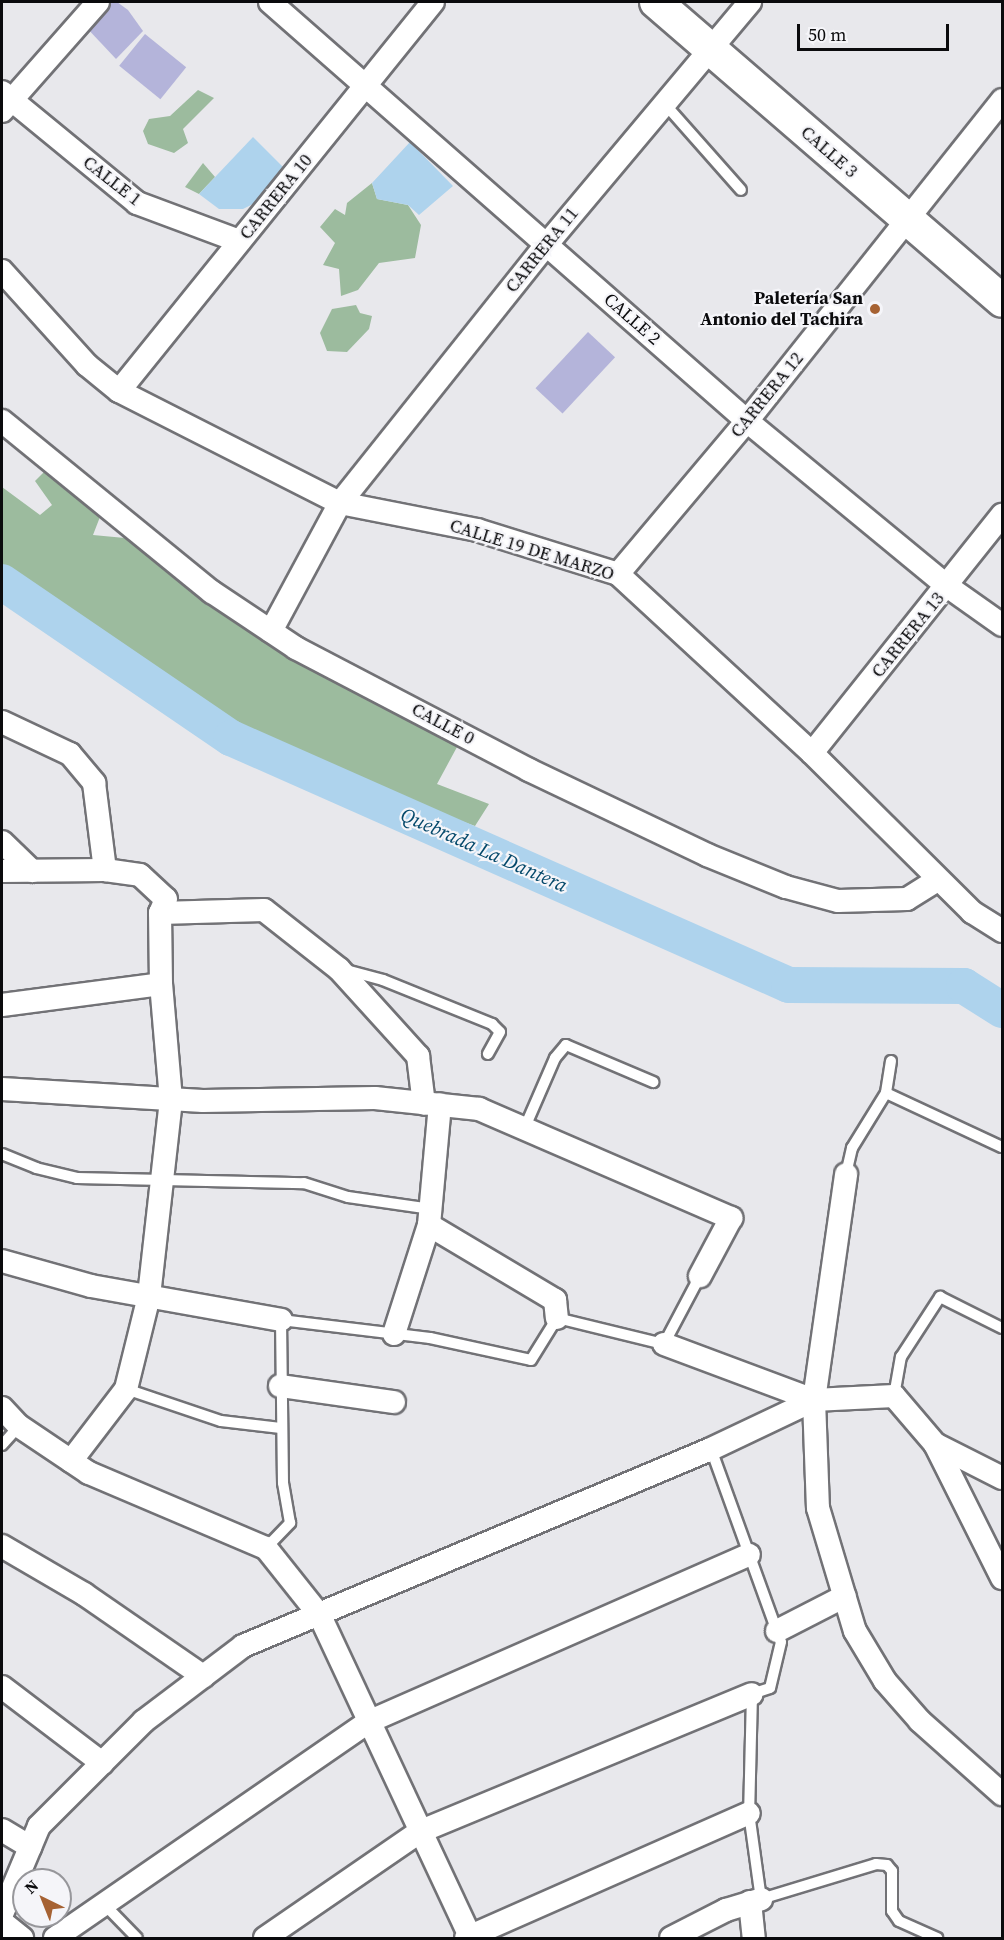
<!DOCTYPE html>
<html>
<head>
<meta charset="utf-8">
<style>
	body { margin:0 }
	#map { position:relative; width:1004px; height:1940px; overflow:hidden; background:#e8e8ec; font-family:"Source Serif 4",serif }
	div>[style] { position:absolute }
	[style*='--x'] { left:calc(var(--x)*1px); top:calc(var(--y)*1px); width:calc(var(--w)*1px); rotate:calc(var(--a)*1deg) }
	.forest>* { inset:0; background:#9cbb9e }
	.water>* { inset:0; background:#aed3ed }
	.river>* { height:36px; margin:-18px; padding:0 18px; transform-origin:18px; border-radius:18px; background:#aed3ed }
	.building>* { inset:0; background:#b4b4da; transform-origin:0 0 }
	.roads { filter:drop-shadow(2px 0 #727276) drop-shadow(-2px 0 #727276) drop-shadow(0 2px #727276) drop-shadow(0 -2px #727276) }
	.lane>* { height:10px; margin:-5px; padding:0 5px; transform-origin:5px; border-radius:5px; background:#fff }
	.street>* { height:22px; margin:-11px; padding:0 11px; transform-origin:11px; border-radius:11px; background:#fff }
	.secondary>* { height:32px; margin:-16px; padding:0 16px; transform-origin:16px; border-radius:16px; background:#fff }
	.dots>* { width:16px; height:16px; translate:-50% -50%; box-sizing:border-box; border:3px solid #f5f5f9; border-radius:50% }
	span { translate:-50% -50%; white-space:nowrap; text-align:center; line-height:1.15; -webkit-text-stroke:4.5px #f5f5f9; paint-order:stroke }
	.street-label { font-size:18px; color:#0b0b0d }
	.poi-label { font-size:18px; color:#0b0b0d; font-weight:700 }
	.right { translate:-100% -50%; text-align:right }
	.water-label { font-size:20px; color:#05496b; font-style:italic }
	.frame { position:absolute; inset:0; border:3px solid #0b0b0d; pointer-events:none }
	.north { position:absolute; left:12px; top:1868px; width:60px; height:60px; box-sizing:border-box; background:#f5f5f9; border:2px solid #97979b; border-radius:50%; rotate:317deg; font-size:16px; font-weight:700; line-height:24px; text-align:center; color:#0b0b0d }
	.north::after { content:''; display:block; margin:auto; width:21px; height:27px; background:#a66233; clip-path:polygon(50% 0,100% 100%,50% 72%,0 100%) }
	.scale { position:absolute; left:797px; top:24px; width:152px; height:27px; box-sizing:border-box; border:3px solid #0b0b0d; border-top:0; padding-left:8px; font-size:18px; line-height:21px; white-space:nowrap; color:#0b0b0d; -webkit-text-stroke:4px #f5f5f9; paint-order:stroke }
</style>
</head>
<body>
<div id="map">
	<div class="forest">
		<i style="clip-path:polygon(198px 90px,214px 98px,183px 129px,188px 143px,174px 153px,148px 144px,143px 131px,149px 119px,170px 116px)"></i>
		<i style="clip-path:polygon(203px 163px,215px 177px,199px 194px,185px 187px)"></i>
		<i style="clip-path:polygon(372px 183px,377px 199px,408px 205px,421px 225px,415px 258px,379px 263px,358px 290px,341px 296px,339px 269px,323px 265px,335px 243px,320px 227px,335px 209px,345px 215px,347px 203px)"></i>
		<i style="clip-path:polygon(356px 305px,360px 313px,372px 316px,369px 329px,347px 352px,327px 351px,320px 333px,332px 309px)"></i>
		<i style="clip-path:polygon(55px 461px,105px 504px,93px 535px,146px 540px,457px 747px,437px 784px,489px 804px,475px 826px,231px 738px,2px 582px,2px 487px,40px 515px,52px 505px,35px 481px)"></i>
	</div>
	<div class="water">
		<i style="clip-path:polygon(253px 137px,287px 171px,261px 200px,243px 209px,219px 209px,199px 194px)"></i>
		<i style="clip-path:polygon(410px 142px,453px 186px,419px 215px,408px 205px,377px 199px,372px 183px)"></i>
	</div>
	<div class="river">
		<i style="--x:2;--y:582;--w:277;--a:34.3"></i>
		<i style="--x:231;--y:738;--w:610;--a:23.88"></i>
		<i style="--x:789;--y:985;--w:175;--a:0.3"></i>
		<i style="--x:964;--y:986;--w:45;--a:32.3"></i>
	</div>
	<div class="building">
		<i style="clip-path:polygon(107px 2px,117px 2px,128px 10px,143px 31px,116px 59px,85px 26px)"></i>
		<i style="left:145px;top:34px;width:53px;height:41px;rotate:39deg"></i>
		<i style="left:588px;top:332px;width:37px;height:77px;rotate:43deg"></i>
	</div>
	<div class="roads">
		<div class="lane">
			<i style="--x:664;--y:103;--w:116;--a:48.5"></i>
			<i style="--x:346;--y:970;--w:38;--a:15"></i>
			<i style="--x:383;--y:980;--w:118;--a:22"></i>
			<i style="--x:492;--y:1024;--w:11;--a:45"></i>
			<i style="--x:500;--y:1032;--w:25;--a:119"></i>
			<i style="--x:891;--y:1061;--w:32;--a:99"></i>
			<i style="--x:886;--y:1093;--w:128;--a:25"></i>
			<i style="--x:525;--y:1127;--w:75;--a:-66.5"></i>
			<i style="--x:555;--y:1058;--w:17;--a:-50"></i>
			<i style="--x:566;--y:1045;--w:95;--a:23"></i>
			<i style="--x:2;--y:1154;--w:37;--a:22"></i>
			<i style="--x:36;--y:1168;--w:42;--a:13.7"></i>
			<i style="--x:77;--y:1178;--w:227;--a:1.3"></i>
			<i style="--x:304;--y:1183;--w:46;--a:17.7"></i>
			<i style="--x:348;--y:1197;--w:84;--a:8.2"></i>
			<i style="--x:846;--y:1174;--w:27;--a:-77"></i>
			<i style="--x:852;--y:1148;--w:65;--a:-58.3"></i>
			<i style="--x:126;--y:1389;--w:100;--a:18.6"></i>
			<i style="--x:221;--y:1421;--w:60;--a:6.7"></i>
			<i style="--x:894;--y:1396;--w:40;--a:-80"></i>
			<i style="--x:901;--y:1357;--w:72;--a:-57"></i>
			<i style="--x:940;--y:1297;--w:69;--a:26.6"></i>
			<i style="--x:2;--y:1445;--w:25;--a:-48"></i>
			<i style="--x:711;--y:1449;--w:205;--a:70.1"></i>
			<i style="--x:781;--y:1642;--w:47;--a:103.4"></i>
			<i style="--x:770;--y:1688;--w:19;--a:162"></i>
			<i style="--x:752;--y:1694;--w:119;--a:91.4"></i>
			<i style="--x:749;--y:1813;--w:87;--a:82.1"></i>
			<i style="--x:761;--y:1899;--w:120;--a:-16.9"></i>
			<i style="--x:876;--y:1864;--w:11;--a:5"></i>
			<i style="--x:887;--y:1865;--w:8;--a:50"></i>
			<i style="--x:892;--y:1871;--w:40;--a:90"></i>
			<i style="--x:892;--y:1911;--w:12;--a:55"></i>
			<i style="--x:899;--y:1921;--w:42;--a:24.1"></i>
			<i style="--x:266;--y:1548;--w:35;--a:-46"></i>
			<i style="--x:290;--y:1523;--w:41;--a:-99.9"></i>
			<i style="--x:283;--y:1483;--w:163;--a:-90.7"></i>
			<i style="--x:281;--y:1320;--w:150;--a:6.9"></i>
			<i style="--x:430;--y:1338;--w:103;--a:12.3"></i>
			<i style="--x:531;--y:1360;--w:49;--a:-58.2"></i>
			<i style="--x:557;--y:1318;--w:110;--a:13.7"></i>
			<i style="--x:664;--y:1344;--w:77;--a:-62.1"></i>
			<i style="--x:104;--y:1904;--w:47;--a:45.9"></i>
		</div>
		<div class="street">
			<i style="--x:270;--y:2;--w:635;--a:41.3"></i>
			<i style="--x:747;--y:421;--w:259;--a:39.5"></i>
			<i style="--x:947;--y:586;--w:67;--a:35.3"></i>
			<i style="--x:2;--y:92;--w:175;--a:39.4"></i>
			<i style="--x:137;--y:203;--w:109;--a:20.4"></i>
			<i style="--x:2;--y:111;--w:145;--a:-48.6"></i>
			<i style="--x:2;--y:271;--w:127;--a:47.9"></i>
			<i style="--x:87;--y:365;--w:41;--a:39.1"></i>
			<i style="--x:119;--y:391;--w:248;--a:26.9"></i>
			<i style="--x:340;--y:503;--w:140;--a:11.1"></i>
			<i style="--x:477;--y:530;--w:148;--a:17.3"></i>
			<i style="--x:618;--y:574;--w:264;--a:42.7"></i>
			<i style="--x:812;--y:753;--w:226;--a:44.8"></i>
			<i style="--x:972;--y:912;--w:36;--a:32"></i>
			<i style="--x:119;--y:391;--w:500;--a:-51.1"></i>
			<i style="--x:2;--y:421;--w:271;--a:39.2"></i>
			<i style="--x:212;--y:592;--w:101;--a:33.7"></i>
			<i style="--x:296;--y:648;--w:263;--a:27.6"></i>
			<i style="--x:529;--y:770;--w:197;--a:25.5"></i>
			<i style="--x:707;--y:855;--w:85;--a:22.1"></i>
			<i style="--x:786;--y:887;--w:54;--a:15.1"></i>
			<i style="--x:838;--y:901;--w:69;--a:-1.7"></i>
			<i style="--x:907;--y:899;--w:36;--a:-32"></i>
			<i style="--x:618;--y:574;--w:200;--a:-49.9"></i>
			<i style="--x:747;--y:421;--w:410;--a:-51.5"></i>
			<i style="--x:271;--y:631;--w:145;--a:-61.7"></i>
			<i style="--x:340;--y:503;--w:332;--a:-51.4"></i>
			<i style="--x:547;--y:244;--w:316;--a:-50"></i>
			<i style="--x:2;--y:722;--w:75;--a:25.2"></i>
			<i style="--x:70;--y:754;--w:38;--a:50"></i>
			<i style="--x:94;--y:783;--w:88;--a:82.8"></i>
			<i style="--x:812;--y:753;--w:305;--a:-51.4"></i>
			<i style="--x:2;--y:842;--w:42;--a:44"></i>
			<i style="--x:2;--y:871;--w:103;--a:-0.6"></i>
			<i style="--x:105;--y:870;--w:35;--a:8"></i>
			<i style="--x:140;--y:875;--w:35;--a:43"></i>
			<i style="--x:166;--y:899;--w:15;--a:113"></i>
			<i style="--x:2;--y:1005;--w:160;--a:-7.5"></i>
			<i style="--x:161;--y:984;--w:71;--a:-90.8"></i>
			<i style="--x:160;--y:913;--w:104;--a:-1.7"></i>
			<i style="--x:264;--y:910;--w:95;--a:38.2"></i>
			<i style="--x:339;--y:969;--w:118;--a:47.8"></i>
			<i style="--x:418;--y:1056;--w:48;--a:82.9"></i>
			<i style="--x:2;--y:1089;--w:201;--a:3.4"></i>
			<i style="--x:203;--y:1101;--w:172;--a:-1"></i>
			<i style="--x:375;--y:1098;--w:105;--a:6"></i>
			<i style="--x:479;--y:1109;--w:275;--a:23.4"></i>
			<i style="--x:731;--y:1218;--w:66;--a:118.1"></i>
			<i style="--x:429;--y:1225;--w:147;--a:30.8"></i>
			<i style="--x:555;--y:1300;--w:18;--a:84"></i>
			<i style="--x:2;--y:1261;--w:92;--a:15.7"></i>
			<i style="--x:91;--y:1286;--w:193;--a:10.1"></i>
			<i style="--x:394;--y:1334;--w:114;--a:-72.2"></i>
			<i style="--x:429;--y:1225;--w:121;--a:-84.8"></i>
			<i style="--x:664;--y:1344;--w:160;--a:20.5"></i>
			<i style="--x:814;--y:1400;--w:80;--a:-2.9"></i>
			<i style="--x:894;--y:1396;--w:63;--a:49.5"></i>
			<i style="--x:935;--y:1444;--w:150;--a:63.4"></i>
			<i style="--x:280;--y:1386;--w:115;--a:8"></i>
			<i style="--x:814;--y:1400;--w:228;--a:-81.9"></i>
			<i style="--x:2;--y:1408;--w:25;--a:47"></i>
			<i style="--x:19;--y:1426;--w:84;--a:33.9"></i>
			<i style="--x:89;--y:1473;--w:192;--a:23"></i>
			<i style="--x:266;--y:1548;--w:87;--a:51.5"></i>
			<i style="--x:320;--y:1616;--w:356;--a:64.9"></i>
			<i style="--x:935;--y:1444;--w:75;--a:26.9"></i>
			<i style="--x:71;--y:1461;--w:91;--a:-52.6"></i>
			<i style="--x:126;--y:1389;--w:96;--a:-76.1"></i>
			<i style="--x:149;--y:1296;--w:197;--a:-83.6"></i>
			<i style="--x:171;--y:1100;--w:116;--a:-94.9"></i>
			<i style="--x:2;--y:1546;--w:95;--a:30.3"></i>
			<i style="--x:84;--y:1594;--w:145;--a:34.6"></i>
			<i style="--x:777;--y:1631;--w:76;--a:-27.2"></i>
			<i style="--x:2;--y:1687;--w:126;--a:37.2"></i>
			<i style="--x:2;--y:1830;--w:33;--a:31"></i>
			<i style="--x:750;--y:1902;--w:36;--a:84"></i>
			<i style="--x:2;--y:1914;--w:95;--a:-67.2"></i>
			<i style="--x:39;--y:1826;--w:148;--a:-45"></i>
			<i style="--x:144;--y:1721;--w:124;--a:-37.1"></i>
			<i style="--x:243;--y:1646;--w:508;--a:-22.83"></i>
			<i style="--x:711;--y:1449;--w:114;--a:-25.4"></i>
			<i style="--x:814;--y:1400;--w:108;--a:87.9"></i>
			<i style="--x:818;--y:1508;--w:128;--a:73.3"></i>
			<i style="--x:855;--y:1631;--w:58;--a:59"></i>
			<i style="--x:885;--y:1681;--w:53;--a:48.8"></i>
			<i style="--x:920;--y:1721;--w:110;--a:41.7"></i>
			<i style="--x:2;--y:1922;--w:26;--a:39"></i>
			<i style="--x:55;--y:1938;--w:380;--a:-34.6"></i>
			<i style="--x:368;--y:1722;--w:416;--a:-23.7"></i>
			<i style="--x:265;--y:1938;--w:187;--a:-34.5"></i>
			<i style="--x:419;--y:1832;--w:360;--a:-22.5"></i>
			<i style="--x:466;--y:1938;--w:309;--a:-23.8"></i>
			<i style="--x:671;--y:1938;--w:62;--a:-27"></i>
			<i style="--x:726;--y:1910;--w:37;--a:-17"></i>
		</div>
		<div class="secondary">
			<i style="--x:656;--y:2;--w:457;--a:40.8"></i>
		</div>
	</div>
	<div class="dots">
		<i style="left:875px;top:309px;background:#a66233"></i>
	</div>
	<div class="street-label">
		<span style="left:829px;top:152px;rotate:41deg">CALLE 3</span>
		<span style="left:112px;top:181px;rotate:38deg">CALLE 1</span>
		<span style="left:276px;top:197px;rotate:-51deg">CARRERA 10</span>
		<span style="left:542px;top:250px;rotate:-51deg">CARRERA 11</span>
		<span style="left:632px;top:319px;rotate:41deg">CALLE 2</span>
		<span style="left:767px;top:395px;rotate:-51deg">CARRERA 12</span>
		<span style="left:532px;top:550px;rotate:17deg">CALLE 19 DE MARZO</span>
		<span style="left:908px;top:635px;rotate:-51deg">CARRERA 13</span>
		<span style="left:443px;top:724px;rotate:28deg">CALLE 0</span>
	</div>
	<div class="poi-label">
		<span class="right" style="left:863px;top:309px">Paletería San<br>Antonio del Tachira</span>
	</div>
	<div class="water-label">
		<span style="left:484px;top:850px;rotate:24deg">Quebrada La Dantera</span>
	</div>
	<div class="frame"></div>
	<div class="north">N</div>
	<div class="scale">50 m</div>
</div>
</body>
</html>
